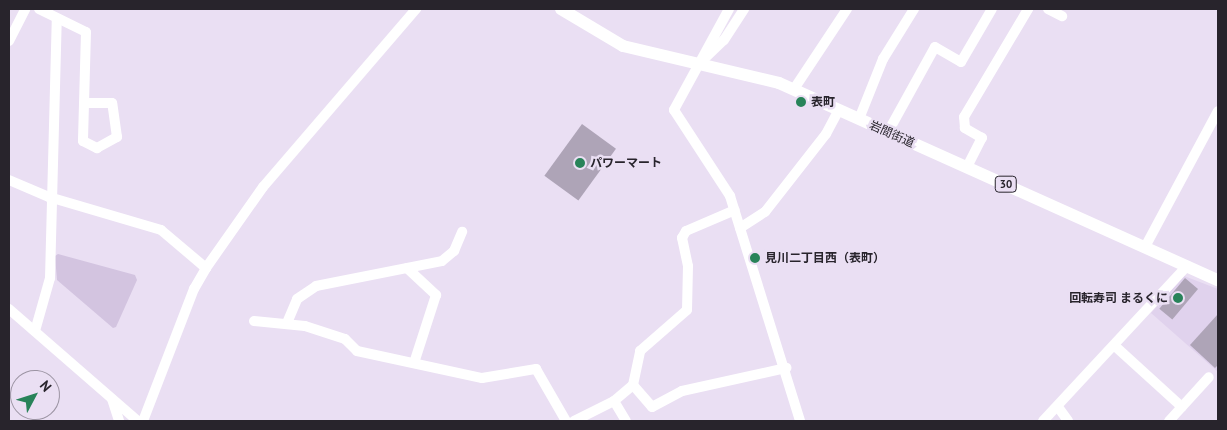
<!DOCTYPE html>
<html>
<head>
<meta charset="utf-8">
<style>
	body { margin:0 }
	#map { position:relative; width:1227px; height:430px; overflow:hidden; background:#eadff3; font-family:"PT Sans","Noto Sans JP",sans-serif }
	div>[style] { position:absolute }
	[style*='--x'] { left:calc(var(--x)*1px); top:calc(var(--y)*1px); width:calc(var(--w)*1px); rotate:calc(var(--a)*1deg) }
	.built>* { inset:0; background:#e0d2ed }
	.green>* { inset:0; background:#d3c4e0 }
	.building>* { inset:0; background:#aea4b7; transform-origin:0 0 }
	.minor>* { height:10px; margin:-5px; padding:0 5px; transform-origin:5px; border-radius:5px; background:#fff }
	.major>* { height:12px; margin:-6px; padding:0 6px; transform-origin:6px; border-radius:6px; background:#fff }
	.dots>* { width:14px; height:14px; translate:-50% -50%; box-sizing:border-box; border:2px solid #eadff3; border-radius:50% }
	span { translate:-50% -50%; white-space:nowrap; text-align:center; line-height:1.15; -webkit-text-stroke:5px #eadff3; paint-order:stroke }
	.shield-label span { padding:1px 4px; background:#eadff3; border:1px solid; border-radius:4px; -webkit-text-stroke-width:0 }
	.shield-label { font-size:11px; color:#28242c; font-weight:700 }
	.poi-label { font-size:12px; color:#28242c; font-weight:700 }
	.left { translate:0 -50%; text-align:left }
	.right { translate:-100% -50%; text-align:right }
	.street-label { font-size:12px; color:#28242c }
	.frame { position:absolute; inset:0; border:10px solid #28242c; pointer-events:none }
	.north { position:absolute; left:10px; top:370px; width:50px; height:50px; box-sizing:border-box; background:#eadff3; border:1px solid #9c94a3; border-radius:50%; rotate:50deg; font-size:14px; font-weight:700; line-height:20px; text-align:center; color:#28242c }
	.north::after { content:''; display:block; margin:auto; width:18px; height:22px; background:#288359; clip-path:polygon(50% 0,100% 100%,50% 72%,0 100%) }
</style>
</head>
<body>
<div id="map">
	<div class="built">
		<i style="clip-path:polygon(1184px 276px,1218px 289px,1218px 372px,1151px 313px)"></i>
	</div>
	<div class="green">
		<i style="clip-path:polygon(58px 254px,135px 275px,137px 280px,116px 327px,113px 328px,57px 280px,55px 256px)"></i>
	</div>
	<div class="building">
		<i style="left:582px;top:124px;width:42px;height:64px;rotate:36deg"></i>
		<i style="left:1185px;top:278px;width:17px;height:40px;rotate:40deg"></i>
		<i style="clip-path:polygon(1218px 314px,1218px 365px,1215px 368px,1190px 345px)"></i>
	</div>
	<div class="minor">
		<i style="--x:39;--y:9;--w:52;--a:26.1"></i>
		<i style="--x:86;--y:32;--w:109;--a:91.6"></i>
		<i style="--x:83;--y:141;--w:16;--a:27"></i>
		<i style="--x:97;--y:148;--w:23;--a:-29"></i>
		<i style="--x:117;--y:137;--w:34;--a:-98"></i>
		<i style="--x:112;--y:103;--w:25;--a:180"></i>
		<i style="--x:729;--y:9;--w:115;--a:118.6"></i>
		<i style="--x:674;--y:110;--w:103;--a:56.9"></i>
		<i style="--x:730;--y:196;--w:236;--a:72.7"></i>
		<i style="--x:1048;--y:9;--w:16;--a:27"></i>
		<i style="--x:9;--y:41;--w:36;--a:-63"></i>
		<i style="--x:702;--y:61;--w:30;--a:-44"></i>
		<i style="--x:724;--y:40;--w:37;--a:-57"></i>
		<i style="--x:794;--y:89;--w:96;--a:-56.5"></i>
		<i style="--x:859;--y:119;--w:65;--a:-68.2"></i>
		<i style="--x:883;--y:59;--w:59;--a:-58.2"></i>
		<i style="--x:888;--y:132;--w:97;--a:-61.1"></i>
		<i style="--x:935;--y:47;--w:30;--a:30"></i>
		<i style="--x:961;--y:62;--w:61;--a:-59.7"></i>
		<i style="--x:967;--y:167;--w:33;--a:-63"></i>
		<i style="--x:982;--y:138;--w:20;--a:-150"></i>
		<i style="--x:965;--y:128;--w:11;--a:-95"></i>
		<i style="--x:964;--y:117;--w:126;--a:-59.3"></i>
		<i style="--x:9;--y:180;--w:43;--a:23"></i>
		<i style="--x:49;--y:197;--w:117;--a:16.4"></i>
		<i style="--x:161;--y:230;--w:59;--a:40.2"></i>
		<i style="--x:740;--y:228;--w:30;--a:-33"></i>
		<i style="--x:765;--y:212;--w:99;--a:-52"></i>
		<i style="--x:826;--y:134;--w:27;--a:-62"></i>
		<i style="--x:1145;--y:247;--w:154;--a:-61.8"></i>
		<i style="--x:407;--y:268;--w:40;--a:43"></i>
		<i style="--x:436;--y:295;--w:71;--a:107.9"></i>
		<i style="--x:9;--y:309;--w:171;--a:41"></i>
		<i style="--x:254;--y:321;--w:51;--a:5.6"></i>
		<i style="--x:305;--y:326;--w:42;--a:18"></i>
		<i style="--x:345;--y:339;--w:17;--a:45"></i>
		<i style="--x:357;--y:351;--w:128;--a:12.2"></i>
		<i style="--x:482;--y:378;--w:55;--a:-9.5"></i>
		<i style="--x:536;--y:369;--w:60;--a:60"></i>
		<i style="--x:287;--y:323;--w:26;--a:-67"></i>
		<i style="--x:297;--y:299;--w:23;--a:-34"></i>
		<i style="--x:316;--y:286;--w:128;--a:-11.2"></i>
		<i style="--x:442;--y:261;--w:16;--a:-40"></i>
		<i style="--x:454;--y:251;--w:21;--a:-67"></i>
		<i style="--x:35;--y:331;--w:55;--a:-74.2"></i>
		<i style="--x:50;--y:278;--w:259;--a:-88.5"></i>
		<i style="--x:1116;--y:347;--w:89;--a:42.3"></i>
		<i style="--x:633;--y:385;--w:29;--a:49"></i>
		<i style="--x:652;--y:407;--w:34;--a:-28"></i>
		<i style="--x:682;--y:391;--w:107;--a:-12.5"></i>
		<i style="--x:112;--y:399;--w:23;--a:72"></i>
		<i style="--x:614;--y:401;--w:23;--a:59"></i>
		<i style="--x:1058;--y:407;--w:17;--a:54"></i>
		<i style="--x:143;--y:421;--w:142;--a:-68.9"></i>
		<i style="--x:194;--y:289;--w:24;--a:-60"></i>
		<i style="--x:206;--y:268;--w:99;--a:-54.9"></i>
		<i style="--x:263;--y:187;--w:235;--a:-49.3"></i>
		<i style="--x:574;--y:421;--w:45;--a:-26.6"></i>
		<i style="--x:614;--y:401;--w:25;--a:-40"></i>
		<i style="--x:633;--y:385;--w:35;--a:-78"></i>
		<i style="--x:640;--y:351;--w:62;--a:-41.1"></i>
		<i style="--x:687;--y:310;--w:44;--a:-88.7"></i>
		<i style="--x:688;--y:266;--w:29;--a:-102"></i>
		<i style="--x:682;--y:238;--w:8;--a:-60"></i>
		<i style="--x:686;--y:231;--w:53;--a:-23.2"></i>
		<i style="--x:1043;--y:421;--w:212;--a:-47.1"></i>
		<i style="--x:1169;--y:421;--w:59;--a:-47.7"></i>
	</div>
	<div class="major">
		<i style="--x:561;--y:9;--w:72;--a:30.8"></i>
		<i style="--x:623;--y:46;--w:160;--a:13.3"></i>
		<i style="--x:779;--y:83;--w:481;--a:24.2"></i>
	</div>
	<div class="dots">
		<i style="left:801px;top:102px;background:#288359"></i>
		<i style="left:580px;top:163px;background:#288359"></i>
		<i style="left:755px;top:258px;background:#288359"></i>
		<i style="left:1178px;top:298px;background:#288359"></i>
	</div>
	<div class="shield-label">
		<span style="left:1006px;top:184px">30</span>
	</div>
	<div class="poi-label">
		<span class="left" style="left:811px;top:102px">表町</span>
		<span class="left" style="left:590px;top:163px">パワーマート</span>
		<span class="left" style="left:765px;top:258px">見川二丁目西（表町）</span>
		<span class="right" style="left:1168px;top:298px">回転寿司 まるくに</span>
	</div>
	<div class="street-label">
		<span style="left:892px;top:134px;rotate:24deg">岩間街道</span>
	</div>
	<div class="frame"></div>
	<div class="north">N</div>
</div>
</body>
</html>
